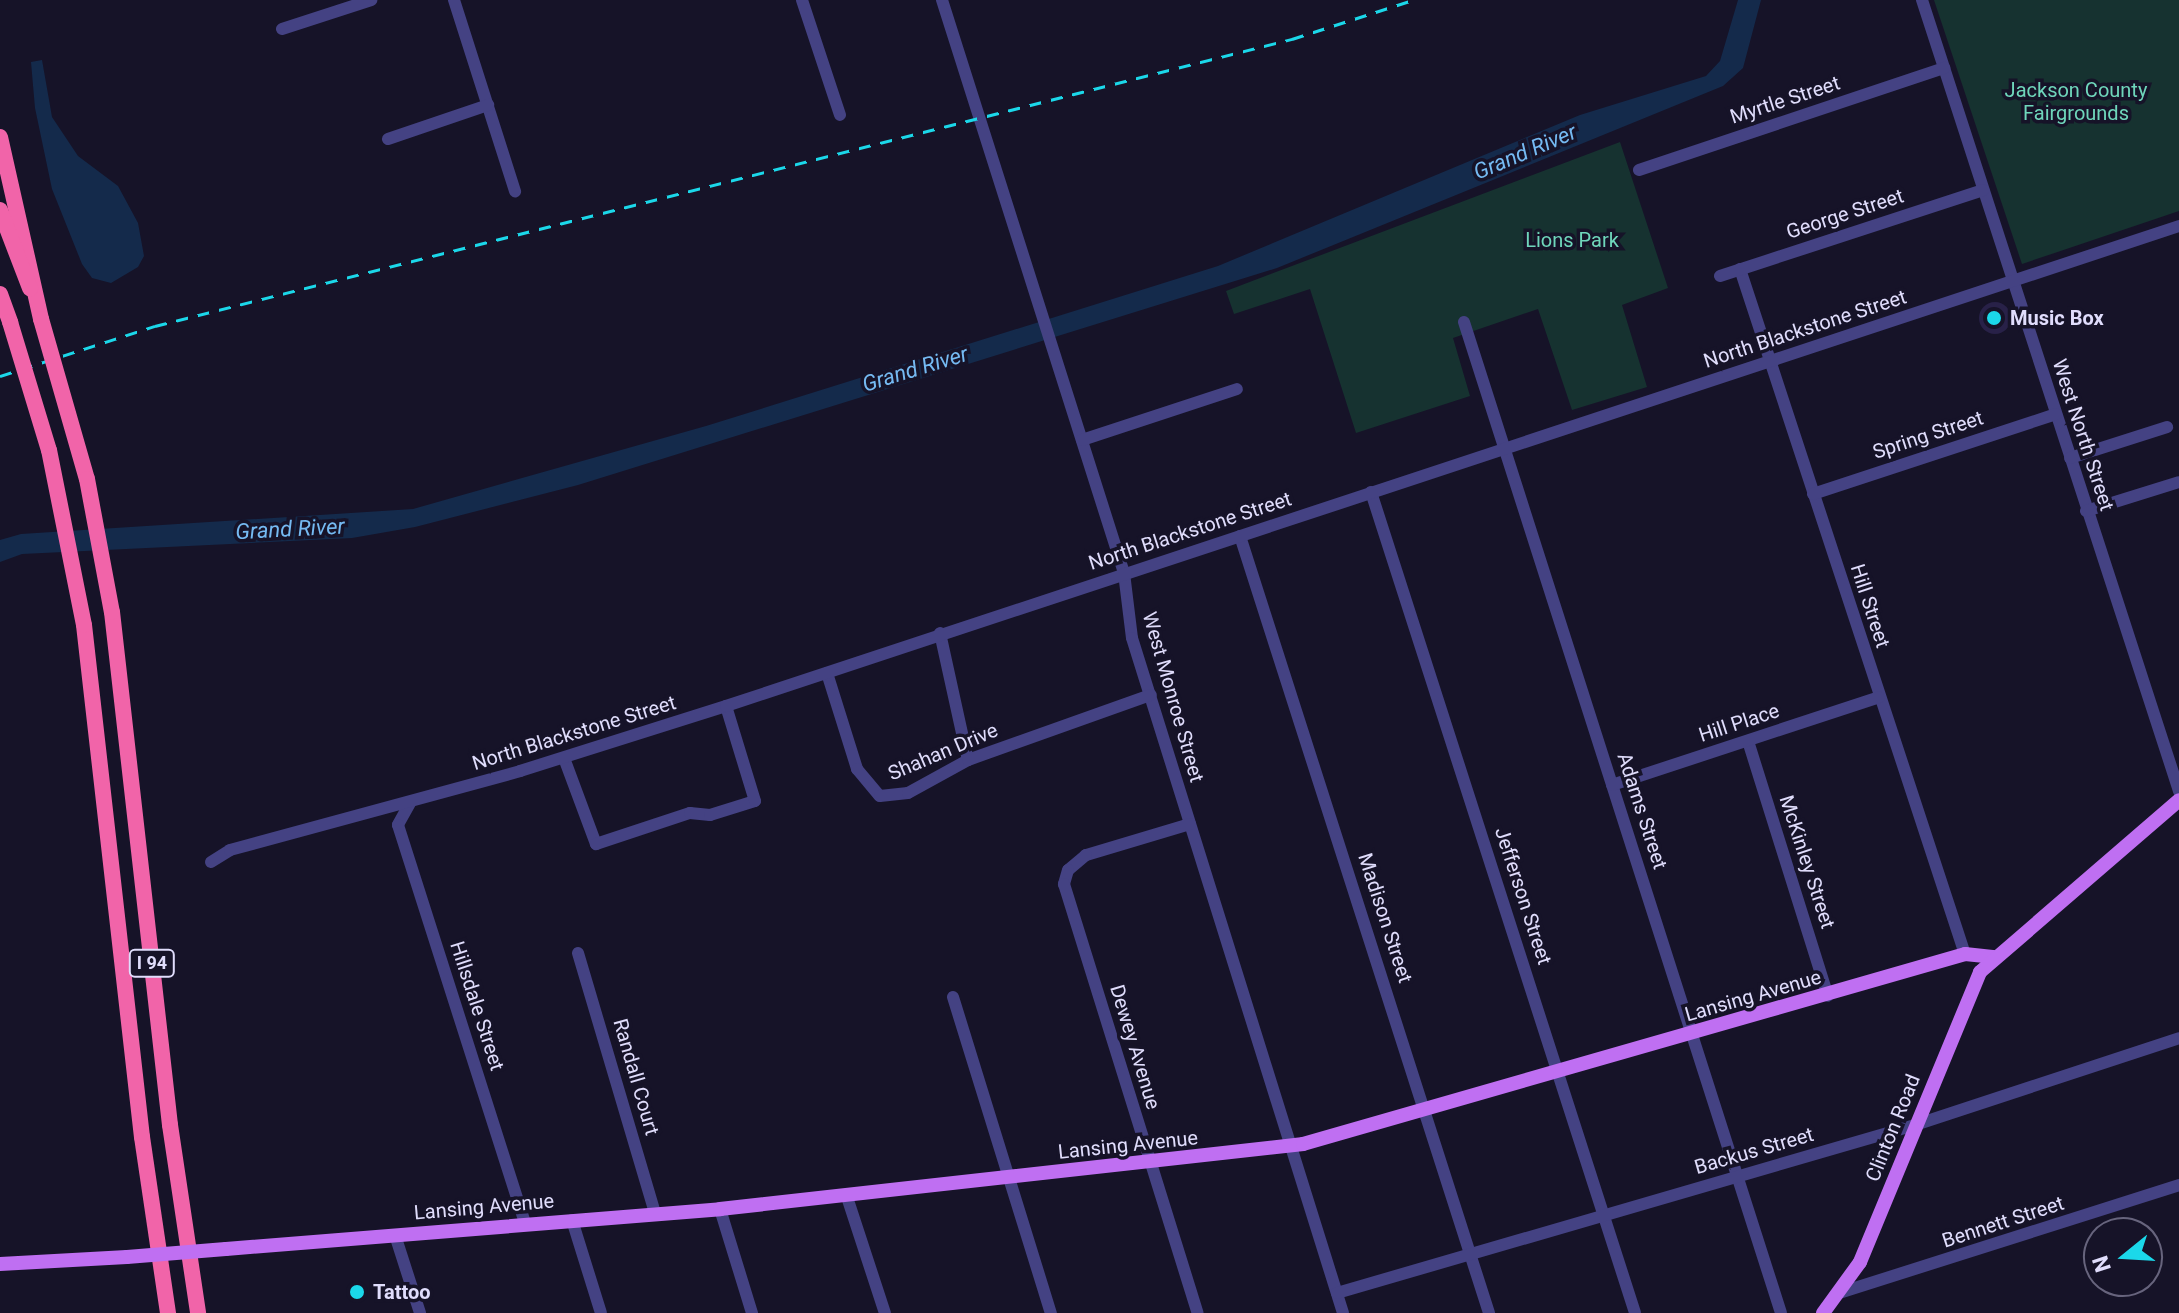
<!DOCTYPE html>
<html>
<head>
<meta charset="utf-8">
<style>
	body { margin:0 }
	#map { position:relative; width:2179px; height:1313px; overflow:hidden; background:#161328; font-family:Roboto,sans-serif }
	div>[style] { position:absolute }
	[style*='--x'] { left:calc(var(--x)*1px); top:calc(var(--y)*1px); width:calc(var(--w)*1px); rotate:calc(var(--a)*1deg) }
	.green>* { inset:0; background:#163230 }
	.water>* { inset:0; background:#142a4b }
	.building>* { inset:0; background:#282148 }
	.round { border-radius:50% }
	.minor>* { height:12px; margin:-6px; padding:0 6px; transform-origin:6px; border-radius:6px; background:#444283 }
	.major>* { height:14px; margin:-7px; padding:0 7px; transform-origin:7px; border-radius:7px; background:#bf6ff2 }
	.highway>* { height:16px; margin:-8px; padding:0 8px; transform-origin:8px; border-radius:8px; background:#f164a9 }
	.rail>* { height:3px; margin-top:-1.5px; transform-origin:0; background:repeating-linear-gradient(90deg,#1bd8ea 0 12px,transparent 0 22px) }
	.major-bridge>* { height:14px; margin:-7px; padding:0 7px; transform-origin:7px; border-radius:7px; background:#bf6ff2 }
	.highway-bridge>* { height:16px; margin:-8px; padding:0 8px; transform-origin:8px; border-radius:8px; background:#f164a9 }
	.dots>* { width:22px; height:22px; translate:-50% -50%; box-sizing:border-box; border:4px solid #161328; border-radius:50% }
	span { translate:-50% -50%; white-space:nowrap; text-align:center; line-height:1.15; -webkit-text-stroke:7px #161328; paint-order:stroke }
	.shield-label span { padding:2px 6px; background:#161328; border:2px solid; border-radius:6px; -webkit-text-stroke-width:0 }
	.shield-label { font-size:18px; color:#e0ddfc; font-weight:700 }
	.park-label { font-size:20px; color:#6fd6bb }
	.street-label { font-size:20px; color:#e0ddfc }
	.poi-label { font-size:20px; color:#e0ddfc; font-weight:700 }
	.left { translate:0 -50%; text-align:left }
	.water-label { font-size:22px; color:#75baf2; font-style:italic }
	.north { position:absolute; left:2083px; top:1217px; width:80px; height:80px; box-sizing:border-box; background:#161328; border:2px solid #67647d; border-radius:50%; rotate:252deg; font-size:22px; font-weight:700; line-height:32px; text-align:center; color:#e0ddfc }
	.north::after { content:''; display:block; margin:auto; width:28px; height:36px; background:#1bd8ea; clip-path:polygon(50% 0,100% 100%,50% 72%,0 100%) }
</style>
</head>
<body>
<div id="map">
	<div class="green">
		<i style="clip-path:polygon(1934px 0,2179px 0,2179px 211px,2022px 264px)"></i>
		<i style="clip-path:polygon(1620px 142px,1668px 288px,1622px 305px,1647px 387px,1572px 410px,1538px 309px,1453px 338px,1470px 396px,1356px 433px,1310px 289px,1234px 314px,1226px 291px)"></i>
	</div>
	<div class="water">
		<i style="clip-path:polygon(1738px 0,1761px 0,1743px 68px,1723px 86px,1277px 268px,578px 485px,415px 527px,352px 538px,22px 554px,0 562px,0 540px,21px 534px,413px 509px,706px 426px,1218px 266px,1580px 115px,1706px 76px,1720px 61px)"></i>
		<i style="clip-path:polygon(42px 60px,52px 117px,78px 156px,118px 186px,138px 223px,144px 256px,138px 267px,111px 283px,92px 278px,82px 264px,52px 189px,35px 108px,31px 62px)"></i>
	</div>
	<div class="building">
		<i class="round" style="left:1979px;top:302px;width:32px;height:32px"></i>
	</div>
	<div class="minor">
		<i style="--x:454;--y:0;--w:201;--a:72.3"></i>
		<i style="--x:802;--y:0;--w:121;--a:71.7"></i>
		<i style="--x:942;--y:0;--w:601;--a:72.38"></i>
		<i style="--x:1124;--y:573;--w:65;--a:83"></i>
		<i style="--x:1132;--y:638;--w:707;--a:72.64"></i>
		<i style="--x:1922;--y:0;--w:832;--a:72"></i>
		<i style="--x:282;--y:29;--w:94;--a:-18"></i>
		<i style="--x:388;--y:139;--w:106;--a:-18.8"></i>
		<i style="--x:1639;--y:170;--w:322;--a:-18.5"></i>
		<i style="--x:1740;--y:269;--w:721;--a:71.82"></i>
		<i style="--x:1720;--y:276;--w:277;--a:-18.1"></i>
		<i style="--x:1464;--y:322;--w:1040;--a:72.26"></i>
		<i style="--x:1082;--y:440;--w:163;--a:-18.2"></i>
		<i style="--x:2070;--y:458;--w:102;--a:-17.7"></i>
		<i style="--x:1371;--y:492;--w:862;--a:72.17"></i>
		<i style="--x:1813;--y:494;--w:256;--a:-18.2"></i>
		<i style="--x:2086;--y:511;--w:97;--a:-17.3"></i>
		<i style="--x:1240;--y:536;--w:816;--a:72.23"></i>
		<i style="--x:940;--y:633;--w:130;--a:77.6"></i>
		<i style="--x:827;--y:673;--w:101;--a:72.6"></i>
		<i style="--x:857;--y:769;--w:35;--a:50"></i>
		<i style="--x:880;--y:796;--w:28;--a:-6"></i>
		<i style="--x:908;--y:793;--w:68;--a:-28.8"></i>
		<i style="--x:968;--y:760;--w:194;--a:-19.6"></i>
		<i style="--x:1748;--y:741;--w:267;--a:72.6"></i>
		<i style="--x:564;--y:758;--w:92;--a:69.6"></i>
		<i style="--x:596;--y:844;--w:99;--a:-18.3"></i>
		<i style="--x:690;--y:813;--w:20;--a:6"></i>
		<i style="--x:710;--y:815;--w:47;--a:-17.3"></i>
		<i style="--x:755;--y:801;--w:99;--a:-107"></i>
		<i style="--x:1612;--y:785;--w:281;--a:-18.2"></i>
		<i style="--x:410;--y:803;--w:25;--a:119"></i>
		<i style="--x:398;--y:825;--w:419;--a:72.3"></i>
		<i style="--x:1190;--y:824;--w:109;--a:163.4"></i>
		<i style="--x:1086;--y:855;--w:23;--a:140"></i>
		<i style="--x:1068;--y:870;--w:15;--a:106"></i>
		<i style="--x:1064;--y:884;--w:449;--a:72.7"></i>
		<i style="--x:211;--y:862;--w:22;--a:-32"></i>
		<i style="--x:230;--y:850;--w:301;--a:-15.2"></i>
		<i style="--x:520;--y:771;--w:216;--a:-17.5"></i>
		<i style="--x:726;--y:706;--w:1530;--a:-18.28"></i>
		<i style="--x:578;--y:953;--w:271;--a:73.5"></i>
		<i style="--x:953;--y:997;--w:331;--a:72.8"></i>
		<i style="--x:847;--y:1197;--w:122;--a:71.9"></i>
		<i style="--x:720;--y:1209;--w:109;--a:72.9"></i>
		<i style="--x:572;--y:1220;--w:97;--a:72.7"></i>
		<i style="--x:395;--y:1235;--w:82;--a:72.2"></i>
		<i style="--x:1337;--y:1293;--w:602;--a:-16.21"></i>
		<i style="--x:1915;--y:1125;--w:278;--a:-18.2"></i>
		<i style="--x:1839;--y:1293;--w:357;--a:-17.6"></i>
	</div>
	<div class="major">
		<i style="--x:226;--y:1249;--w:496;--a:-4.6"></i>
		<i style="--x:720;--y:1209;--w:587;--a:-6.36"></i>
		<i style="--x:1303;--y:1144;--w:689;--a:-16.01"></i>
		<i style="--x:1965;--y:954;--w:30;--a:6"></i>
		<i style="--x:0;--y:1264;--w:127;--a:-3.2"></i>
		<i style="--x:1823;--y:1313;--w:63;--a:-54"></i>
		<i style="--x:1860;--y:1262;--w:314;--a:-67.5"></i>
		<i style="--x:1980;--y:972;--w:263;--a:-40.8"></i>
	</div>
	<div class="highway">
		<i style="--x:0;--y:137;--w:187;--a:77.3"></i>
		<i style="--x:0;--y:210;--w:84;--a:69"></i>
		<i style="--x:0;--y:294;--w:30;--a:70"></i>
		<i style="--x:112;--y:612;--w:516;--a:83.55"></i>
		<i style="--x:170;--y:1125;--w:190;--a:81.5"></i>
		<i style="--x:84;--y:625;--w:515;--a:83.54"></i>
		<i style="--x:142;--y:1137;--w:178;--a:81.6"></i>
	</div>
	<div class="rail">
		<i style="--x:0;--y:376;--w:163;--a:-17.9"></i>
		<i style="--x:155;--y:326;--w:1173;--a:-14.17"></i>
		<i style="--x:1292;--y:39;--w:127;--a:-17.9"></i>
	</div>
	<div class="major-bridge">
		<i style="--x:127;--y:1257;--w:99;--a:-4.6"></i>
	</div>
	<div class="highway-bridge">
		<i style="--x:41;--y:319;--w:166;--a:74"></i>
		<i style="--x:87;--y:479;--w:135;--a:79.4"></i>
		<i style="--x:10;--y:322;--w:134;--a:73.1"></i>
		<i style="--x:49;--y:450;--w:178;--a:78.7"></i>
	</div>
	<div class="dots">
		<i style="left:1994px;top:318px;background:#1bd8ea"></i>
		<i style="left:357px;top:1292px;background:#1bd8ea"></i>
	</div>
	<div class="shield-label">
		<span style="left:152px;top:963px">I 94</span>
	</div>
	<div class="park-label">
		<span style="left:2076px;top:102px">Jackson County<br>Fairgrounds</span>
		<span style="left:1572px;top:240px">Lions Park</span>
	</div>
	<div class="street-label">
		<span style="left:1785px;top:100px;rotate:-18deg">Myrtle Street</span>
		<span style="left:1845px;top:214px;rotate:-18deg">George Street</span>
		<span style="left:1805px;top:329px;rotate:-18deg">North Blackstone Street</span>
		<span style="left:1928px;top:435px;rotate:-18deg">Spring Street</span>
		<span style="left:2083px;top:435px;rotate:72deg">West North Street</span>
		<span style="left:1190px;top:531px;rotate:-18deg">North Blackstone Street</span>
		<span style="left:1870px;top:606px;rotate:72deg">Hill Street</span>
		<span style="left:1173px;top:697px;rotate:74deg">West Monroe Street</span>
		<span style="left:1739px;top:723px;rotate:-18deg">Hill Place</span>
		<span style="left:574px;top:733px;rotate:-17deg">North Blackstone Street</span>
		<span style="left:943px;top:752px;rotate:-23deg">Shahan Drive</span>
		<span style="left:1642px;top:811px;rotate:72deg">Adams Street</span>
		<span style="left:1807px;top:862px;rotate:72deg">McKinley Street</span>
		<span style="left:1523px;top:896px;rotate:72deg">Jefferson Street</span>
		<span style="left:1385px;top:918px;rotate:72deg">Madison Street</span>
		<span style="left:1753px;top:996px;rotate:-16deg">Lansing Avenue</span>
		<span style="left:477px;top:1006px;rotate:72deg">Hillsdale Street</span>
		<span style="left:1135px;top:1047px;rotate:73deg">Dewey Avenue</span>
		<span style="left:636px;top:1077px;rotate:74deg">Randall Court</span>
		<span style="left:1893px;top:1128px;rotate:-68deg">Clinton Road</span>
		<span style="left:1128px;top:1145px;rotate:-6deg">Lansing Avenue</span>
		<span style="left:1754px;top:1151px;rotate:-16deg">Backus Street</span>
		<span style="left:484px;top:1207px;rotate:-5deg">Lansing Avenue</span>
		<span style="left:2003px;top:1222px;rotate:-18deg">Bennett Street</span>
	</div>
	<div class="poi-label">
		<span class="left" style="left:2010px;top:318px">Music Box</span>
		<span class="left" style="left:373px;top:1292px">Tattoo</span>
	</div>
	<div class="water-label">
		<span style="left:1525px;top:152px;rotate:-23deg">Grand River</span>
		<span style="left:915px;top:369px;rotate:-17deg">Grand River</span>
		<span style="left:290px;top:529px;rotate:-3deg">Grand River</span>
	</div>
	<div class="north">N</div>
</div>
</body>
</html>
